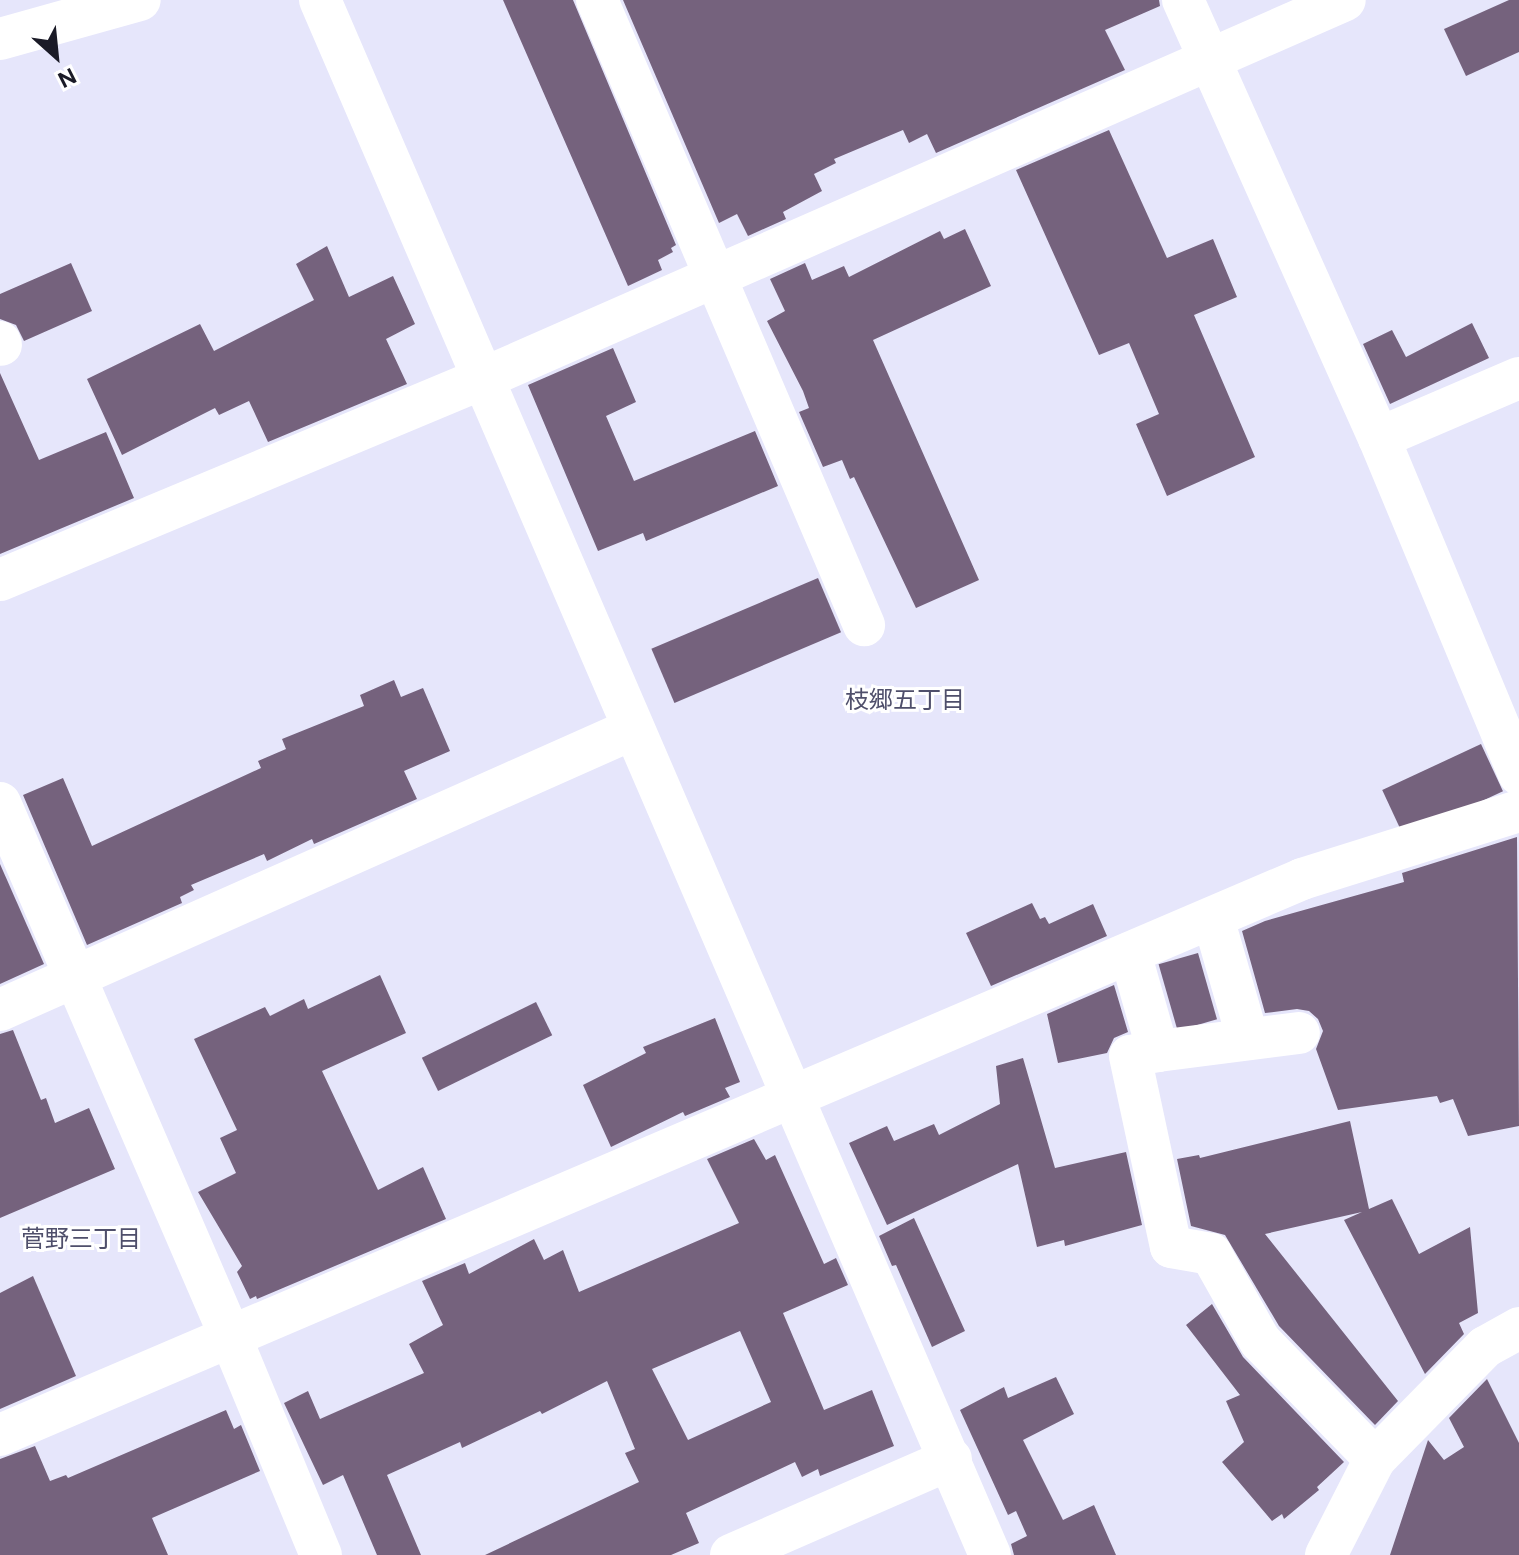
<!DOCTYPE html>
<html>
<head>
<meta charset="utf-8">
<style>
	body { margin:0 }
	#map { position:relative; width:1519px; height:1555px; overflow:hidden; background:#e6e6fb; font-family:Figtree,"Noto Sans JP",sans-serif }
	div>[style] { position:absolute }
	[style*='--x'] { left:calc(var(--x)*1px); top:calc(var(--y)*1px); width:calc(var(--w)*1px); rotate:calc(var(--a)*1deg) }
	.building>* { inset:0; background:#75627d; transform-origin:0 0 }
	.minor>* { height:42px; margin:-21px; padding:0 21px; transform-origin:21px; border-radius:21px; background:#fff }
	span { translate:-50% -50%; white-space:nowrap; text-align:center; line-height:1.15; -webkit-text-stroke:6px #fff; paint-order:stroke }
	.neighbourhood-label { font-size:24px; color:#4f4f6b }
	.north { position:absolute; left:16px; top:16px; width:80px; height:80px; -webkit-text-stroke:6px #fff; paint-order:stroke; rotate:153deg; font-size:22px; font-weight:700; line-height:32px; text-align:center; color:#1b1b27 }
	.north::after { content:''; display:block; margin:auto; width:28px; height:36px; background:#1b1b27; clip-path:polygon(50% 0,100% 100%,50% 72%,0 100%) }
</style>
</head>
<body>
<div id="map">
	<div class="building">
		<i style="clip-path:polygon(503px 0,573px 0,676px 245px,671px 248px,673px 252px,658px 260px,662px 270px,628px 286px)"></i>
		<i style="clip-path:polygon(623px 0,1159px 0,1160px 6px,1105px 30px,1125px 70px,936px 153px,927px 134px,909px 143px,903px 130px,834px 159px,836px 163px,814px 174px,822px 191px,783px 212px,786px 219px,748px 236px,737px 214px,719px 223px)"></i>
		<i style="clip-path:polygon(1509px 0,1519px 0,1519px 52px,1466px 76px,1444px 29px)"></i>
		<i style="clip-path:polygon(1109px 130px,1167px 258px,1213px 239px,1237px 297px,1194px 315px,1255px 457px,1167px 496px,1136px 424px,1159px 414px,1129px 343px,1099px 355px,1016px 170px)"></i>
		<i style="clip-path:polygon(965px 229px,991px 286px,873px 340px,979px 580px,916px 608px,854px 477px,850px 479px,842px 460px,823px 467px,799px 412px,809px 408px,803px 391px,767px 321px,785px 311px,770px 279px,805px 263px,812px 280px,844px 266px,849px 277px,940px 231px,944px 239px)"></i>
		<i style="clip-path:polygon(327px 246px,349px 297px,393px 276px,415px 324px,386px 339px,407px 384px,268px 442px,249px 401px,219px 415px,215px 408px,122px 455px,87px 379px,200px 324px,214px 351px,314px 300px,296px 264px)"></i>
		<i style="clip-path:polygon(71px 263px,92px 311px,24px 341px,16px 325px,0 319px,0 294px)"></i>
		<i style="clip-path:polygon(1472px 323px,1489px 358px,1390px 404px,1363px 344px,1392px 330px,1406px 357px)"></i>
		<i style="clip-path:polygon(613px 348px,636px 402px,606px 416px,634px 481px,755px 431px,778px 486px,646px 541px,643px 533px,598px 551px,528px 385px)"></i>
		<i style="clip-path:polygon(0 373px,39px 460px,106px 432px,134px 498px,0 554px)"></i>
		<i style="left:818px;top:578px;width:59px;height:181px;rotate:67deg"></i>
		<i style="clip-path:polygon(394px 680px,401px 697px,423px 688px,450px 751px,404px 771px,417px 799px,314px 844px,312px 839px,267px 861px,264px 854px,191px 885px,194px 890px,180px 897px,182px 903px,87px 945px,23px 795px,63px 778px,92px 846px,261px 768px,258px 761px,286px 749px,282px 739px,364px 706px,360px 695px)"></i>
		<i style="left:1481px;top:744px;width:52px;height:109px;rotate:65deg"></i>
		<i style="clip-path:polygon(1517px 837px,1519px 1126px,1468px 1136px,1453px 1099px,1440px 1103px,1437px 1096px,1338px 1110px,1316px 1049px,1323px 1031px,1318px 1019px,1309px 1011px,1297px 1009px,1265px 1013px,1242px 931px,1265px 921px,1404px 882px,1402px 873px)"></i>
		<i style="clip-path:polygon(0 864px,44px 964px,0 984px)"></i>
		<i style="clip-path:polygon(1032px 903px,1040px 919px,1045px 917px,1049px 924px,1093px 904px,1107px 936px,991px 986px,966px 933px)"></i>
		<i style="left:1198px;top:953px;width:69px;height:41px;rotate:74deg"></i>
		<i style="clip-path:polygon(380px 975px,406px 1033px,322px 1071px,378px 1190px,423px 1167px,446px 1219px,257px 1299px,256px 1296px,250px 1299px,237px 1272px,242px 1266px,198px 1192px,236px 1173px,220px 1138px,237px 1130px,194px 1039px,265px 1007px,270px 1016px,304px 999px,308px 1009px)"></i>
		<i style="clip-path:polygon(1114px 985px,1128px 1032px,1114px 1038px,1107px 1053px,1058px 1063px,1047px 1014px)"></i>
		<i style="left:536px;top:1002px;width:37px;height:127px;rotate:64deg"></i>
		<i style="clip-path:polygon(715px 1018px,740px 1082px,725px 1088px,730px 1097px,685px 1116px,683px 1112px,611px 1147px,583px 1085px,646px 1053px,643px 1047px)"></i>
		<i style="clip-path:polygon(13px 1030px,41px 1100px,46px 1098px,55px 1123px,89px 1108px,115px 1169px,0 1218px,0 1034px)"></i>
		<i style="clip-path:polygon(1023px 1058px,1055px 1168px,1126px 1152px,1142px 1225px,1065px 1246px,1064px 1240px,1037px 1247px,1018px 1164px,887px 1225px,849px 1143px,887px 1126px,894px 1141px,934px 1124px,939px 1135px,1000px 1104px,996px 1066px)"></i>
		<i style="clip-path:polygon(1350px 1121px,1369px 1209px,1392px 1199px,1419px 1254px,1470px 1227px,1478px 1313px,1459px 1323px,1464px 1334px,1425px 1374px,1344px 1220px,1362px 1212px,1265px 1234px,1398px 1401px,1375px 1425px,1279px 1326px,1225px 1235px,1191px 1226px,1177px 1159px,1199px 1155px,1200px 1158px)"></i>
		<i style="clip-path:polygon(evenodd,754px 1139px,766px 1160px,775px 1155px,824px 1264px,836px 1258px,848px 1285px,783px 1313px,824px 1410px,872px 1390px,894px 1446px,820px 1476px,818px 1469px,802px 1477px,795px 1462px,686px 1513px,699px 1543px,671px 1555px,485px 1555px,639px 1482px,625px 1453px,635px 1449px,607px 1381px,542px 1414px,540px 1411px,462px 1448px,460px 1442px,387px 1475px,421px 1555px,377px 1555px,343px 1475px,323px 1485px,284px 1403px,308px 1391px,320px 1419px,424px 1373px,409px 1344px,443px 1325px,422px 1281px,465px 1263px,469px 1274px,534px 1239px,544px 1260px,563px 1250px,579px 1292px,739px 1223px,707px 1159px,754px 1139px,740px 1331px,771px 1402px,688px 1440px,652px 1369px,740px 1331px)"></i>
		<i style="clip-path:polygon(914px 1218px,965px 1331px,932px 1347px,896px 1265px,892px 1266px,879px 1236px)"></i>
		<i style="clip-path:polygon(33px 1276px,76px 1376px,0 1409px,0 1293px)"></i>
		<i style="clip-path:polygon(1212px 1304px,1243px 1357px,1344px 1462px,1317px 1487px,1319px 1490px,1284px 1519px,1282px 1514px,1272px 1521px,1222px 1462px,1244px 1442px,1226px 1401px,1240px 1395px,1186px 1325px)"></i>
		<i style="clip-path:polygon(1056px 1377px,1074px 1414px,1023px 1440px,1063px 1520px,1094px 1505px,1116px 1555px,1014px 1555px,1011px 1544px,1027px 1536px,1016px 1511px,1008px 1515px,960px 1410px,1004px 1387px,1008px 1398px)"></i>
		<i style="clip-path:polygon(1487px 1379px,1519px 1443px,1519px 1555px,1390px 1555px,1428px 1440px,1444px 1460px,1464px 1447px,1449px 1418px)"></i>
		<i style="clip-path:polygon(226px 1410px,234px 1429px,241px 1425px,260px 1471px,152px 1518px,168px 1555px,0 1555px,0 1459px,35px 1446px,50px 1481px,66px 1475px,68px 1478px)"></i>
	</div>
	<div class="minor">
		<i style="--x:320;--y:0;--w:1693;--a:66.69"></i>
		<i style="--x:597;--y:0;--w:680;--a:66.87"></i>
		<i style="--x:1183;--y:0;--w:480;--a:65.9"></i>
		<i style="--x:1379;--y:438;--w:364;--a:67.4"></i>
		<i style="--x:0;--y:39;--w:145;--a:-15.6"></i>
		<i style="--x:0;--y:342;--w:3;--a:72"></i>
		<i style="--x:1379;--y:438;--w:152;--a:-23.2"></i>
		<i style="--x:0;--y:580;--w:524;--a:-22.65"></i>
		<i style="--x:484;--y:378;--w:940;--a:-23.7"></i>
		<i style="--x:0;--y:803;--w:583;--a:66.65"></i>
		<i style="--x:231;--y:1338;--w:235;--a:67.5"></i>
		<i style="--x:1213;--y:918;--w:126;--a:73.9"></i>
		<i style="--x:1130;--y:953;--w:102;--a:74.1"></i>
		<i style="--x:1158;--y:1051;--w:28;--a:170"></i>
		<i style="--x:1130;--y:1056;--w:195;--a:77.9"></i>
		<i style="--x:1171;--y:1247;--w:41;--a:9.9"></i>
		<i style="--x:1211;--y:1254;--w:100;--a:60.6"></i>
		<i style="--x:1260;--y:1341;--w:165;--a:45.7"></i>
		<i style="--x:0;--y:1010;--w:693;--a:-23.94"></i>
		<i style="--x:1158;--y:1051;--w:142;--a:-7.3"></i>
		<i style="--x:0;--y:1435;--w:1416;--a:-23.12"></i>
		<i style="--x:1302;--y:879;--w:227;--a:-17.4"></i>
		<i style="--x:731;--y:1555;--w:240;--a:-23.6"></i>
		<i style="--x:1326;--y:1555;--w:108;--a:-63"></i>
		<i style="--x:1375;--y:1459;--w:157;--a:-45.5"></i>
		<i style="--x:1485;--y:1347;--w:39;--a:-29"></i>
	</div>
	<div class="neighbourhood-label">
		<span style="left:905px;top:700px">枝郷五丁目</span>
		<span style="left:81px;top:1239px">菅野三丁目</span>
	</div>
	<div class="north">N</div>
</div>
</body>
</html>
